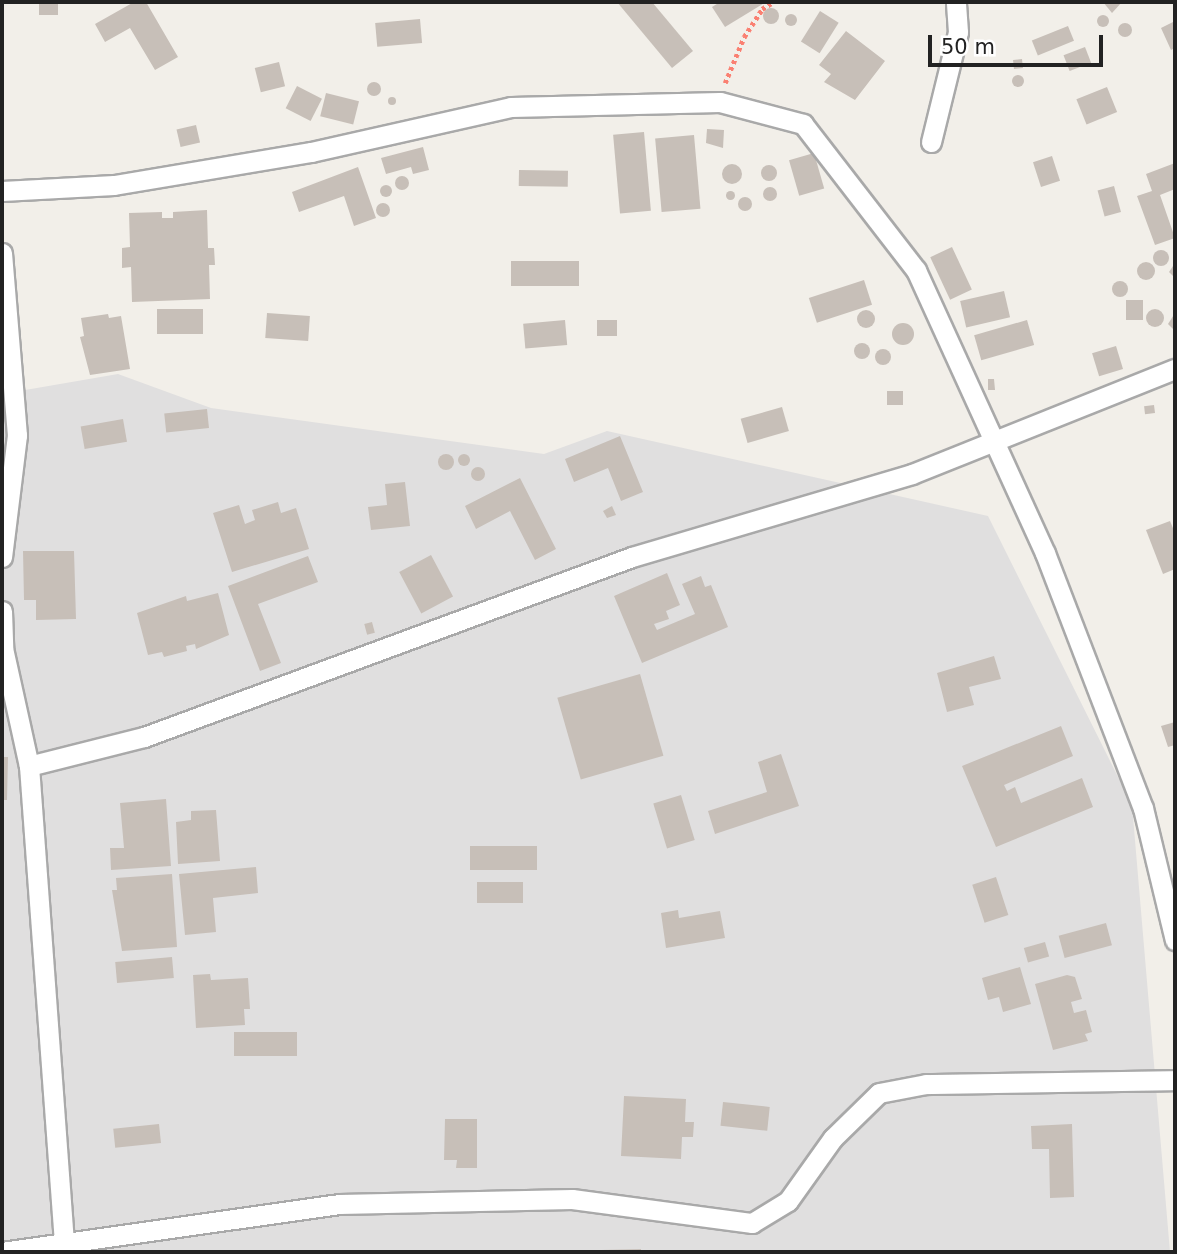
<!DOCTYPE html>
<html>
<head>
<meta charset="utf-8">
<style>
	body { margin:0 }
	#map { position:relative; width:1177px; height:1254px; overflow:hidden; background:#f2efe9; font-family:"DejaVu Sans",sans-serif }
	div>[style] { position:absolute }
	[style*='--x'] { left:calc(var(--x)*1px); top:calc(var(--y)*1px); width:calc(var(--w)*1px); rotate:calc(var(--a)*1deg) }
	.residential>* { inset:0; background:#e0dfdf }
	.building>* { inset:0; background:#c7bfb8; transform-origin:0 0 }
	.round { border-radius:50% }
	.path>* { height:4.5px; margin-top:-2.25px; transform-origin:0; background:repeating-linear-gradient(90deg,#fa8072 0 3.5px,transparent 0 7px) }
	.roads { filter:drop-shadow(2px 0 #a9a9a9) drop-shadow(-2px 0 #a9a9a9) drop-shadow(0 2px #a9a9a9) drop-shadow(0 -2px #a9a9a9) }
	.street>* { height:19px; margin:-9.5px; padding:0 9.5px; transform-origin:9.5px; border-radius:9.5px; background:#fff }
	span { translate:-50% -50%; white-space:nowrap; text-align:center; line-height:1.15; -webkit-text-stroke:7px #fff; paint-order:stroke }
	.frame { position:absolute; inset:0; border:4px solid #222; pointer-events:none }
	.scale { position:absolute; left:928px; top:35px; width:175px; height:32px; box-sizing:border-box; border:4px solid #222; border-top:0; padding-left:9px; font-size:21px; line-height:24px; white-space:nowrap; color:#222; -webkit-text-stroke:5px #fff; paint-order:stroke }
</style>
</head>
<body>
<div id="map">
	<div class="residential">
		<i style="clip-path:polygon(118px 374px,211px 408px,544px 454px,607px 431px,988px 516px,1132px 805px,1170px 1252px,2px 1252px,2px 394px)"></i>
	</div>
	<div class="building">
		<i style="left:39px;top:2px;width:19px;height:13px"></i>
		<i style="clip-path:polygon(134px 2px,146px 2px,178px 57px,155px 70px,130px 28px,105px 42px,95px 24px)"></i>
		<i style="clip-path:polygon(617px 2px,652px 2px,693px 51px,672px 68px)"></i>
		<i style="clip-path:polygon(720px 2px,766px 2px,725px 27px,712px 7px)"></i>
		<i style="clip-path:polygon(1103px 2px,1122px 2px,1112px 13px)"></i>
		<i class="round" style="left:763px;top:8px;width:16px;height:16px"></i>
		<i style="left:820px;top:11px;width:22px;height:36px;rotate:32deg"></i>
		<i class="round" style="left:785px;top:14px;width:12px;height:12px"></i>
		<i class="round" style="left:1097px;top:15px;width:12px;height:12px"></i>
		<i style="left:420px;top:19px;width:24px;height:45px;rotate:85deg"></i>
		<i style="clip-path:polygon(1175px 21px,1175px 48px,1171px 50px,1161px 28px)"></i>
		<i class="round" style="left:1118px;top:23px;width:14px;height:14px"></i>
		<i style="left:1068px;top:26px;width:16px;height:39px;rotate:68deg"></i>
		<i style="clip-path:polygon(846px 31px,885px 61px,855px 100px,824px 82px,831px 74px,819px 65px)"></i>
		<i style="left:1085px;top:47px;width:17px;height:23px;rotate:69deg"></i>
		<i style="left:1022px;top:59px;width:9px;height:9px;rotate:84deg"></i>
		<i style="left:279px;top:62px;width:25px;height:25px;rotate:76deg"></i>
		<i class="round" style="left:1012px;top:75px;width:12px;height:12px"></i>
		<i class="round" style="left:367px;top:82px;width:14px;height:14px"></i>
		<i style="left:297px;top:86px;width:28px;height:25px;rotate:27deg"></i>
		<i style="left:1107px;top:87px;width:27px;height:33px;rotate:68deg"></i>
		<i style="left:326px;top:93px;width:34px;height:24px;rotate:14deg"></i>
		<i class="round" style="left:388px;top:97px;width:8px;height:8px"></i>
		<i style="left:196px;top:125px;width:18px;height:20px;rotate:77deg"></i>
		<i style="clip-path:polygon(707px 129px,724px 130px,723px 148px,706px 143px)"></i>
		<i style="left:644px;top:132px;width:79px;height:31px;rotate:85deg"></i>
		<i style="left:694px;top:135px;width:74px;height:39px;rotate:85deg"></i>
		<i style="clip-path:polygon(423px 147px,429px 170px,413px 174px,411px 167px,386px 174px,381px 158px)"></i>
		<i style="left:814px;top:153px;width:37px;height:26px;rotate:74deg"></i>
		<i style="left:1052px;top:156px;width:26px;height:20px;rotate:72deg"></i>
		<i style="clip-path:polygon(1175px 163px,1175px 189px,1160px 195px,1175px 238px,1155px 245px,1137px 196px,1152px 191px,1146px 174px)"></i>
		<i class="round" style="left:722px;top:164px;width:20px;height:20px"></i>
		<i class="round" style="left:761px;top:165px;width:16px;height:16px"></i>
		<i style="clip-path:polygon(358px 167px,376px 218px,354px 226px,344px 196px,299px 212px,292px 192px)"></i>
		<i style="left:519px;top:170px;width:49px;height:16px;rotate:1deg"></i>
		<i class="round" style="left:395px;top:176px;width:14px;height:14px"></i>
		<i class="round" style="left:380px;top:185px;width:12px;height:12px"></i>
		<i style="left:1114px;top:186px;width:27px;height:17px;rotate:75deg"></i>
		<i class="round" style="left:763px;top:187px;width:14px;height:14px"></i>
		<i class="round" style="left:725.5px;top:190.5px;width:9px;height:9px"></i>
		<i class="round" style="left:738px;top:197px;width:14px;height:14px"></i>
		<i class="round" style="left:376px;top:203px;width:14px;height:14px"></i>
		<i style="clip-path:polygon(207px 210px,208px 248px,214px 248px,215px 265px,209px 265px,210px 299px,132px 302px,131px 267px,122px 268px,122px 248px,130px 247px,129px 213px,162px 212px,162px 218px,173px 218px,173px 212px)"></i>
		<i style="left:952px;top:247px;width:47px;height:24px;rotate:65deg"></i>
		<i class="round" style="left:1153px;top:250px;width:16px;height:16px"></i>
		<i style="left:579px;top:261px;width:25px;height:68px;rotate:90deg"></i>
		<i class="round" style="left:1137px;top:262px;width:18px;height:18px"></i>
		<i style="clip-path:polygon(1175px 263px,1175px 278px,1169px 272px)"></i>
		<i style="left:864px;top:280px;width:26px;height:58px;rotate:72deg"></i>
		<i class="round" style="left:1112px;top:281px;width:16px;height:16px"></i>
		<i style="left:1004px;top:291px;width:27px;height:45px;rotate:77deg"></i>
		<i style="left:1126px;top:300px;width:17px;height:20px"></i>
		<i style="left:157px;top:309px;width:46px;height:25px"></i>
		<i class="round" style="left:1146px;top:309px;width:18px;height:18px"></i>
		<i class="round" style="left:857px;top:310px;width:18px;height:18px"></i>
		<i style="left:267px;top:313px;width:43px;height:25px;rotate:4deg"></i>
		<i style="clip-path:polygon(1175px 313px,1175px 331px,1168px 324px)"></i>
		<i style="clip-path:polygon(108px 314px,109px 318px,121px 316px,130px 369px,90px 375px,80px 337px,84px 336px,81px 318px)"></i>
		<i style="left:565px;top:320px;width:25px;height:42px;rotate:85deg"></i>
		<i style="left:597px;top:320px;width:20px;height:16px"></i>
		<i style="left:1027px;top:320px;width:26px;height:55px;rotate:74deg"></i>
		<i class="round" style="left:892px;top:323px;width:22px;height:22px"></i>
		<i class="round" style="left:854px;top:343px;width:16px;height:16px"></i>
		<i style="left:1116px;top:346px;width:24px;height:25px;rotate:73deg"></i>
		<i class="round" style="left:875px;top:349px;width:16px;height:16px"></i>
		<i style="clip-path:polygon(988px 379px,994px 379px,995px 390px,988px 390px)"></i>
		<i style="left:887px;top:391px;width:16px;height:14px"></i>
		<i style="left:1154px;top:405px;width:8px;height:10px;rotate:83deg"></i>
		<i style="left:782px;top:407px;width:25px;height:43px;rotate:74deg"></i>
		<i style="left:207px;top:409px;width:19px;height:43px;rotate:84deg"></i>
		<i style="left:123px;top:419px;width:23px;height:43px;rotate:80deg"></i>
		<i style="clip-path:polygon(620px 436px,643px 492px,621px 501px,608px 468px,574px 482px,565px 459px)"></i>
		<i class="round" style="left:438px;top:454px;width:16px;height:16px"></i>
		<i class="round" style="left:458px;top:454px;width:12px;height:12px"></i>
		<i class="round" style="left:471px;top:467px;width:14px;height:14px"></i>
		<i style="clip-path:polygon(520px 478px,556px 549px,535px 560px,510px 511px,476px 529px,465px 506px)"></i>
		<i style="clip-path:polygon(405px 482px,410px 526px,371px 530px,368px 507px,387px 505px,385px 484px)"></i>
		<i style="clip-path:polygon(278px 502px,281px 513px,296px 508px,309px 549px,232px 572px,213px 513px,239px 505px,245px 524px,255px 520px,252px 510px)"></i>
		<i style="clip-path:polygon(612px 506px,616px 515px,607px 518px,603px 511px)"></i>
		<i style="clip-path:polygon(1170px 521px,1175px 533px,1175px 569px,1163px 574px,1146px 530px)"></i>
		<i style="clip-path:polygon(23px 551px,74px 551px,76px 619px,36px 620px,36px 600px,24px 600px)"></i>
		<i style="left:431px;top:555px;width:47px;height:36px;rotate:62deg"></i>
		<i style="clip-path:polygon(308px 556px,318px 582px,258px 604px,281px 663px,260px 671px,228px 586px)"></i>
		<i style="clip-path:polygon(667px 573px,680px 605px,666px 611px,669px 619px,654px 624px,657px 630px,695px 614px,682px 584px,701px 576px,705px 587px,711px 585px,728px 627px,642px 663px,614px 596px)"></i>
		<i style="clip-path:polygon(218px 593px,229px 635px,196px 649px,195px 644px,186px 646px,187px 651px,164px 657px,162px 652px,148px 655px,137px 613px,186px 596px,187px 601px)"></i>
		<i style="left:372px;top:622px;width:11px;height:8px;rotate:75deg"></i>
		<i style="clip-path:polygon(994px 656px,1001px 679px,969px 687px,974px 705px,947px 712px,937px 673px)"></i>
		<i style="left:640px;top:674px;width:85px;height:86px;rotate:74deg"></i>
		<i style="clip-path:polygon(1175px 722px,1175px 745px,1168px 747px,1161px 726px)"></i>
		<i style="clip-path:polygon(1061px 726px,1073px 756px,1004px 785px,1007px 791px,1015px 787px,1021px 803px,1082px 778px,1093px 807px,996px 847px,962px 766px)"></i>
		<i style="clip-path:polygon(781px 754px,799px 806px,715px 834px,708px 811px,767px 792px,758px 762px)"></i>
		<i style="clip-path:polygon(2px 757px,8px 757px,7px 800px,2px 800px)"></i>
		<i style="left:681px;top:795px;width:47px;height:29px;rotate:73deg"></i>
		<i style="clip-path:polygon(166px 799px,171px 866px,111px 870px,110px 848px,124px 848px,120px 803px)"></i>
		<i style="clip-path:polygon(216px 810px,220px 861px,178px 864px,176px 822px,191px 820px,191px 811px)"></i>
		<i style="left:470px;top:846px;width:67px;height:24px"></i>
		<i style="clip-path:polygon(256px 867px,258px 893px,213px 898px,216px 932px,185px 935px,179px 874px)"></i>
		<i style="clip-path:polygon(172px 874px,177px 947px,122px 951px,112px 890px,117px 890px,116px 878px)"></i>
		<i style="left:996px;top:877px;width:40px;height:25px;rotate:72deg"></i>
		<i style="left:523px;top:882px;width:21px;height:46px;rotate:90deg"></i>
		<i style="clip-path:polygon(678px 910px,679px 918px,720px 911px,725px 938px,666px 948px,661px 913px)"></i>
		<i style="left:1106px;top:923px;width:23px;height:49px;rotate:75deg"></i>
		<i style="left:1045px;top:942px;width:15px;height:22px;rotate:74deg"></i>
		<i style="left:172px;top:957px;width:21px;height:57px;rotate:85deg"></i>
		<i style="clip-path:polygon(1020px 967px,1031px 1004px,1003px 1012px,999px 997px,988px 1000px,982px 978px)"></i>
		<i style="clip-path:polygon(210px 974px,211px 980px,248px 978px,250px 1009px,244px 1009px,245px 1025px,196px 1028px,193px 975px)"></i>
		<i style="clip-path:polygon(1067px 975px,1075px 977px,1082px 999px,1071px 1002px,1074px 1013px,1086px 1010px,1092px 1032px,1085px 1034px,1088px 1041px,1053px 1050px,1035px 984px)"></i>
		<i style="left:297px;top:1032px;width:24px;height:63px;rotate:90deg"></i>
		<i style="clip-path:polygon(624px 1096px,686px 1099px,685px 1122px,694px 1122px,693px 1137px,682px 1137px,681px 1159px,621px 1156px)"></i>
		<i style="left:723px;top:1102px;width:47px;height:24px;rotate:6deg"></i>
		<i style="clip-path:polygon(445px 1119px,477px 1119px,477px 1168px,456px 1168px,457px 1160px,444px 1160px)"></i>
		<i style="left:159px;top:1124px;width:19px;height:46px;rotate:84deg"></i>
		<i style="clip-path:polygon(1072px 1124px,1074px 1197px,1050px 1198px,1049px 1149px,1032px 1149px,1031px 1126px)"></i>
		<i style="clip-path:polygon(641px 1249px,641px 1252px,601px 1252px,601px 1250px)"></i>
	</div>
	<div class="path">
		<i style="--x:725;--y:83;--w:50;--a:-67.6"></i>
		<i style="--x:744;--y:37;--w:33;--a:-57"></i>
		<i style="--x:762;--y:9;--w:13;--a:-32"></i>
	</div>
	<div class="roads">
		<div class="street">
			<i style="--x:931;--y:142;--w:113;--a:-76.2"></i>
			<i style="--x:958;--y:32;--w:30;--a:-94"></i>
			<i style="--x:2;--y:191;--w:112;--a:-3.1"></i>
			<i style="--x:114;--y:185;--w:200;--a:-9.5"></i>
			<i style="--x:311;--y:152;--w:205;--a:-12.7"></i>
			<i style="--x:511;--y:107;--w:209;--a:-1.4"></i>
			<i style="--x:720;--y:102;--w:86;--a:14.8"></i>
			<i style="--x:803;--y:124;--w:185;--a:52.3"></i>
			<i style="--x:916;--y:270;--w:311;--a:65.5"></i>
			<i style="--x:1045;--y:553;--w:273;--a:69"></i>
			<i style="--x:1143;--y:808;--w:136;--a:76.4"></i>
			<i style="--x:2;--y:253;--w:183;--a:85.3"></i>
			<i style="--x:17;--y:435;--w:123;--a:97"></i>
			<i style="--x:2;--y:611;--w:37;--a:88"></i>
			<i style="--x:3;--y:648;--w:121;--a:77.6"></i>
			<i style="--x:29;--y:766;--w:481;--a:85.8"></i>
			<i style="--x:29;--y:766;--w:119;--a:-14.2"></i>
			<i style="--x:144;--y:737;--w:520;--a:-20.25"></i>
			<i style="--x:632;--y:557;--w:292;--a:-16.5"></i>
			<i style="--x:912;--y:474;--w:283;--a:-21.8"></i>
			<i style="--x:2;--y:1252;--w:340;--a:-8.1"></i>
			<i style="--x:339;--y:1204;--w:233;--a:-1.2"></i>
			<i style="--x:572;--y:1199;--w:182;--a:7.6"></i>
			<i style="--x:752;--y:1223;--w:42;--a:-31.4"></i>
			<i style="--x:788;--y:1201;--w:77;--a:-54.5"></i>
			<i style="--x:833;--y:1138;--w:64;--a:-44.4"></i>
			<i style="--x:879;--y:1093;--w:48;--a:-10.8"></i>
			<i style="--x:926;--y:1084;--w:249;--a:-0.9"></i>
		</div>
	</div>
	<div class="frame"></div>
	<div class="scale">50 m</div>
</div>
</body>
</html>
